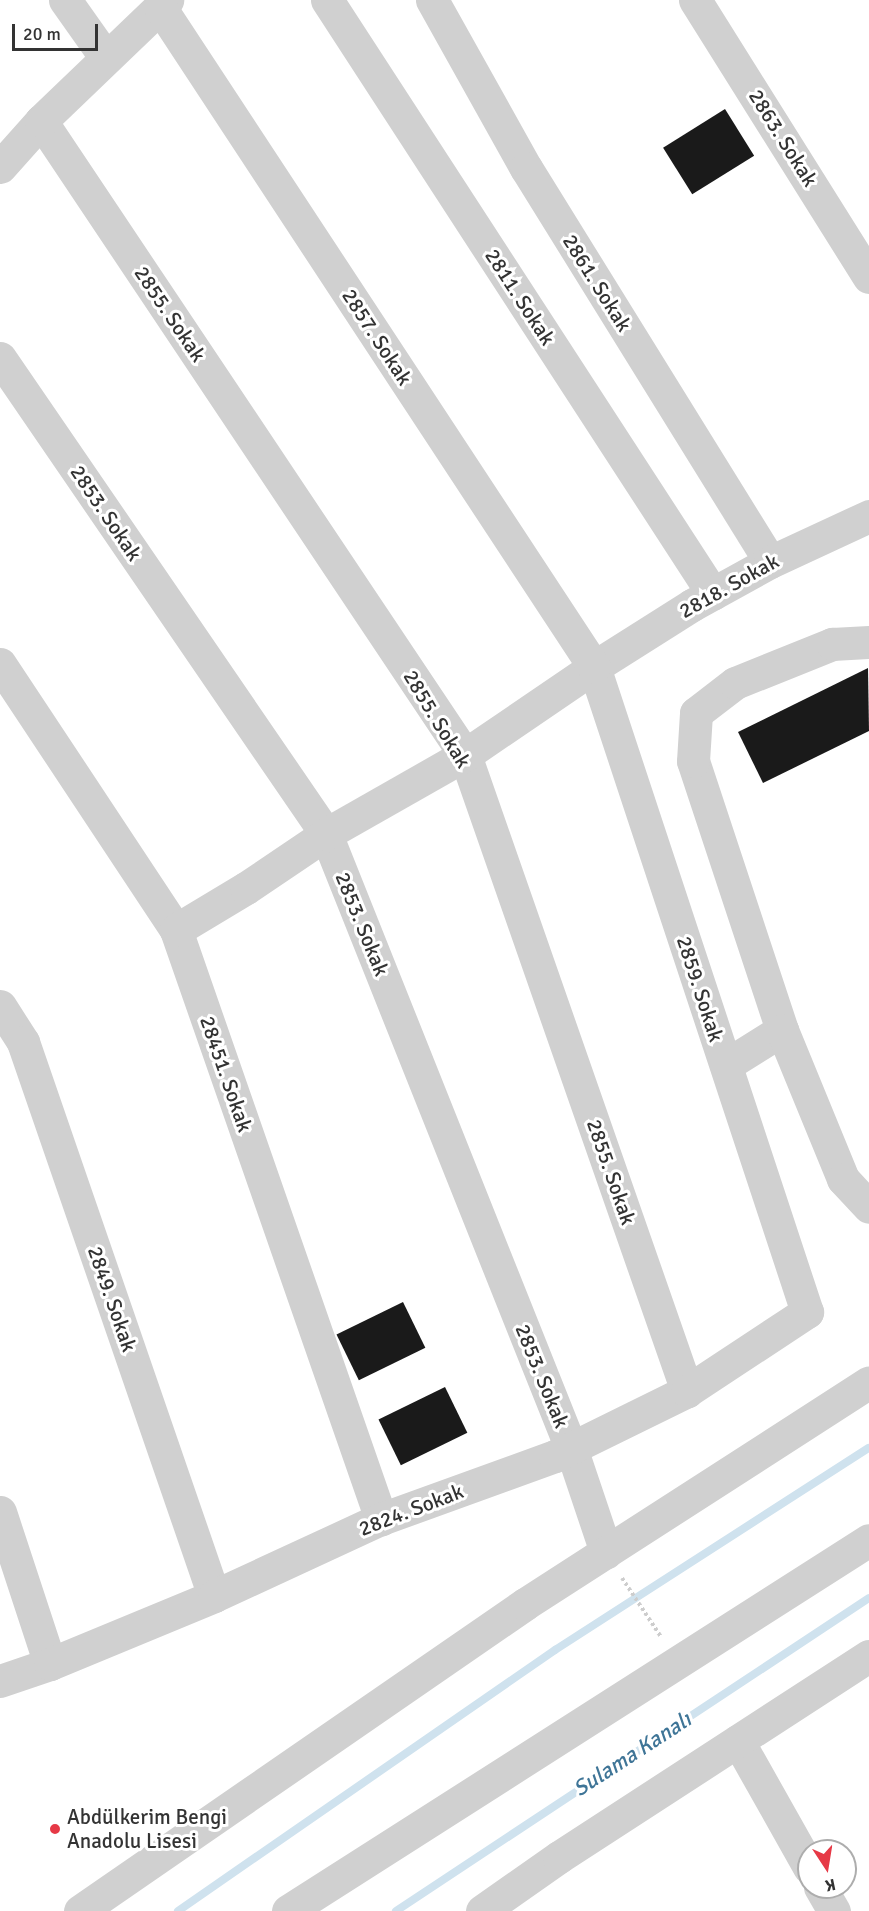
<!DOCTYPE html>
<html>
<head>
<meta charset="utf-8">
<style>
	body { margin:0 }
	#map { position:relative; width:869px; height:1911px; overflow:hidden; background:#fff; font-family:Signika,sans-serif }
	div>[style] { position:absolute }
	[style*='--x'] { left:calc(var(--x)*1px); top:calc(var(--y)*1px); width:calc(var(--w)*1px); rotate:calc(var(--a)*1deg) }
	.stream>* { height:8px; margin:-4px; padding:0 4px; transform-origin:4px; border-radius:4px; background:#cfe2ee }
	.building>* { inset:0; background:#1a1a1a; transform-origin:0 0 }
	.path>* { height:4px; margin-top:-2px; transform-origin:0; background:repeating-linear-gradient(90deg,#cdcdcd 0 3px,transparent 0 6px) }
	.minor>* { height:33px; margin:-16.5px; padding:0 16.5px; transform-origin:16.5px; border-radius:16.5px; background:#d0d0d0 }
	.dots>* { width:16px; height:16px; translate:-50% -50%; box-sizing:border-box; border:3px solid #fff; border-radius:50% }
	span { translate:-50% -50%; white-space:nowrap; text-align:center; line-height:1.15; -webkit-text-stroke:6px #fff; paint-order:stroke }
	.street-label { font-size:21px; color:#333 }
	.poi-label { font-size:21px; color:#333 }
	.left { translate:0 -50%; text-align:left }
	.water-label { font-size:22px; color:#3f7597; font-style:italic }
	.north { position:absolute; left:797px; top:1839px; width:60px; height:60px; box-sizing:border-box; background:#fff; border:2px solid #adadad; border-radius:50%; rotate:168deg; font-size:16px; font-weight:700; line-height:24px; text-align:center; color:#333 }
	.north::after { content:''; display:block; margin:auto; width:21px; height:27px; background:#e63946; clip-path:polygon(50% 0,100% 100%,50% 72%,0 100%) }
	.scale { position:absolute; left:12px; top:24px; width:86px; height:27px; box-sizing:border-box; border:3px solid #333; border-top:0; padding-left:8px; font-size:18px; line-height:21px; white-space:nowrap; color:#333; -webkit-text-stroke:4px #fff; paint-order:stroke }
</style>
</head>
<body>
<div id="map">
	<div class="stream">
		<i style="--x:178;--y:1911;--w:459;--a:-34.7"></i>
		<i style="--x:555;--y:1650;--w:373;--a:-32.8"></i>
		<i style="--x:396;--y:1911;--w:567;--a:-33.49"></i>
	</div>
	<div class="building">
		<i style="left:725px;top:109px;width:55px;height:73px;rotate:58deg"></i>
		<i style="clip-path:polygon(868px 668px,869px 731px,763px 783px,738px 732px)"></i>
		<i style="left:403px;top:1302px;width:51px;height:74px;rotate:64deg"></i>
		<i style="left:445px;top:1387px;width:51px;height:74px;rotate:64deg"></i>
	</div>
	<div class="path">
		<i style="--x:622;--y:1578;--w:71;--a:56.5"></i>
	</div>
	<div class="minor">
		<i style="--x:65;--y:0;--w:71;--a:54.7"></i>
		<i style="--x:327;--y:0;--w:708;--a:56.98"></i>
		<i style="--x:432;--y:0;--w:193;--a:60.8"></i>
		<i style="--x:526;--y:168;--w:463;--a:58.2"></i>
		<i style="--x:695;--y:0;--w:327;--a:57.9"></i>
		<i style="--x:41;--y:121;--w:763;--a:56.23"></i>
		<i style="--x:465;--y:755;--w:674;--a:70.76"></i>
		<i style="--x:0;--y:167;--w:62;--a:-48.3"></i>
		<i style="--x:41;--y:121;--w:175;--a:-43.8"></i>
		<i style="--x:0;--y:358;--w:577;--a:55.59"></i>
		<i style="--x:326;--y:834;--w:661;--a:68.25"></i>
		<i style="--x:571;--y:1448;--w:110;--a:71.4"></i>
		<i style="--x:0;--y:664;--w:319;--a:56.5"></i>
		<i style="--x:176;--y:930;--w:624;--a:70.81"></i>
		<i style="--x:176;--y:930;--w:82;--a:-31"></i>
		<i style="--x:246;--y:888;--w:97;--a:-34"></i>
		<i style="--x:326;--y:834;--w:160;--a:-29.6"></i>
		<i style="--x:465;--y:755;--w:156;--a:-34.3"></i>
		<i style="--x:594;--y:667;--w:116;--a:-32.3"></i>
		<i style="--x:692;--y:605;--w:89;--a:-28.9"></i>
		<i style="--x:770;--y:562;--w:109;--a:-24.9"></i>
		<i style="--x:0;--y:1006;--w:43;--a:57.4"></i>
		<i style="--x:23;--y:1042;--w:586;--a:70.98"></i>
		<i style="--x:782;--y:1030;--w:283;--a:-108.3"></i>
		<i style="--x:693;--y:761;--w:48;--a:-86.4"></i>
		<i style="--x:696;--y:713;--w:49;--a:-37.6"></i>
		<i style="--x:735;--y:683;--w:105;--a:-21.9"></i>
		<i style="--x:832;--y:644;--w:37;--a:-3"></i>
		<i style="--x:726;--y:1065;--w:66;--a:-32"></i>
		<i style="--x:782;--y:1030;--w:161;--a:67.7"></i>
		<i style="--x:843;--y:1179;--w:38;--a:47"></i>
		<i style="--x:0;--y:1512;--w:160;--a:71.8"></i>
		<i style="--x:0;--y:1681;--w:53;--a:-18.8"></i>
		<i style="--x:50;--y:1664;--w:178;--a:-22.5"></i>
		<i style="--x:214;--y:1596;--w:184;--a:-24.8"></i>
		<i style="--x:381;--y:1519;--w:185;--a:-19.9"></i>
		<i style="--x:555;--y:1456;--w:147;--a:-26.2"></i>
		<i style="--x:687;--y:1391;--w:144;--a:-33.4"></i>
		<i style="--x:807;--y:1312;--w:679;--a:-108.27"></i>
		<i style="--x:594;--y:667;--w:790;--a:-123.33"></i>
		<i style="--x:738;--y:1741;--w:145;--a:60.6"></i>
		<i style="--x:820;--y:1887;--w:28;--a:60"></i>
		<i style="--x:80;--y:1911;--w:541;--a:-34.6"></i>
		<i style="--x:525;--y:1604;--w:409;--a:-32.8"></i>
		<i style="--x:288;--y:1911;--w:689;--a:-32.56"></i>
		<i style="--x:482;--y:1911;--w:94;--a:-35"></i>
		<i style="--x:559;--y:1857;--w:369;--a:-33"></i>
	</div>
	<div class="dots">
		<i style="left:55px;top:1829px;background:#e63946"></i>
	</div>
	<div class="street-label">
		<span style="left:783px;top:138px;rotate:58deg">2863. Sokak</span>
		<span style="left:597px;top:283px;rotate:58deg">2861. Sokak</span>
		<span style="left:520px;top:297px;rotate:57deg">2811. Sokak</span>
		<span style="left:170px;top:314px;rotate:56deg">2855. Sokak</span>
		<span style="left:377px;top:337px;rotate:57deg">2857. Sokak</span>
		<span style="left:106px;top:513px;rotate:56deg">2853. Sokak</span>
		<span style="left:729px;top:586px;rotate:-29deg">2818. Sokak</span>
		<span style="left:437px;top:719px;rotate:59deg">2855. Sokak</span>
		<span style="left:362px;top:924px;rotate:68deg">2853. Sokak</span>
		<span style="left:700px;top:989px;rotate:72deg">2859. Sokak</span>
		<span style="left:226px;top:1074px;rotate:71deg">28451. Sokak</span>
		<span style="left:611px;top:1172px;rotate:71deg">2855. Sokak</span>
		<span style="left:112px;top:1299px;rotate:71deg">2849. Sokak</span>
		<span style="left:542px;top:1376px;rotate:68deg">2853. Sokak</span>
		<span style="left:411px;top:1510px;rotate:-21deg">2824. Sokak</span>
	</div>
	<div class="poi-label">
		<span class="left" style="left:67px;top:1829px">Abdülkerim Bengi<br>Anadolu Lisesi</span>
	</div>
	<div class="water-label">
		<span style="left:632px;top:1754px;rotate:-33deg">Sulama Kanalı</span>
	</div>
	<div class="north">K</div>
	<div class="scale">20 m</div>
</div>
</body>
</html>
